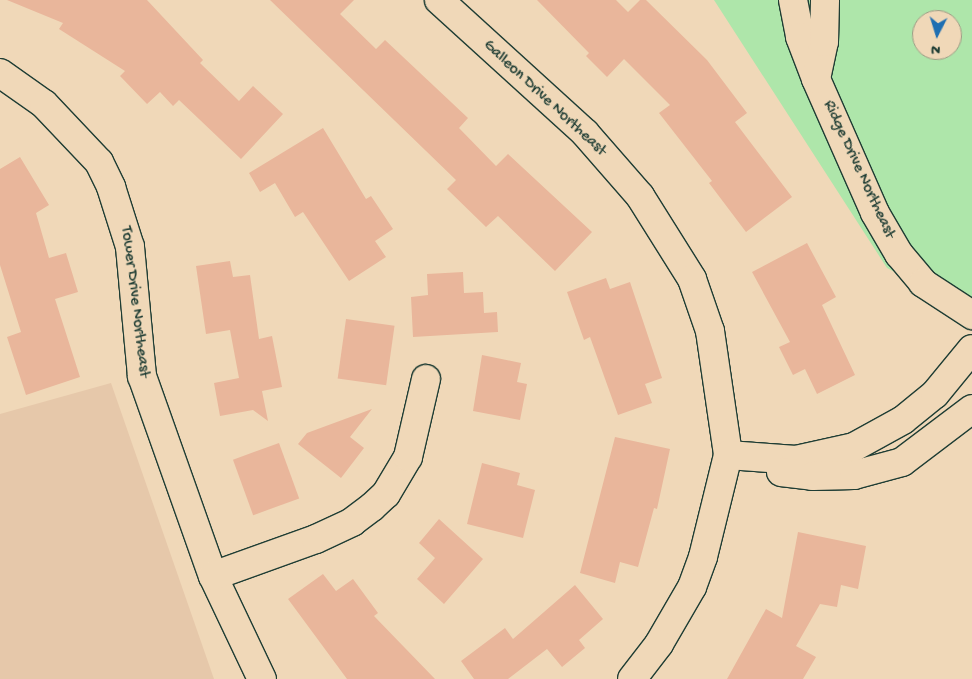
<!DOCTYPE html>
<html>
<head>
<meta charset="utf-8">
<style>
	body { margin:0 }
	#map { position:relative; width:972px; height:679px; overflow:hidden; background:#f0d8b8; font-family:"Gochi Hand",sans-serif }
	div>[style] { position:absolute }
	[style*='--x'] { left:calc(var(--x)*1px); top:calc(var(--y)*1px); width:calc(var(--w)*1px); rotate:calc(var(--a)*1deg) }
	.built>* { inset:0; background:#e6c8aa }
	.green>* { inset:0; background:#aee6aa }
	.building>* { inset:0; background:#e9b69b; transform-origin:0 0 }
	.roads { filter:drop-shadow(1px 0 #1f3d34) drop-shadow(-1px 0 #1f3d34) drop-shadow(0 1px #1f3d34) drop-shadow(0 -1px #1f3d34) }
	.minor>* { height:28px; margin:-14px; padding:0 14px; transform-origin:14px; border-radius:14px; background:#f0d8b8 }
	span { translate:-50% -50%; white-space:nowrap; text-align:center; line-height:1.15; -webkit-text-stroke:4.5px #f0d8b8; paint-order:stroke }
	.street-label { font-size:16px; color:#1f3d34 }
	.north { position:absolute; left:912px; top:10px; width:50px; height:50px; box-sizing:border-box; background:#f0d8b8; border:1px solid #9c9a83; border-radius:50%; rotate:185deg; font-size:14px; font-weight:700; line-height:20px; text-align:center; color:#1f3d34 }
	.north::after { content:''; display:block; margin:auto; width:18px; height:22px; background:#1f6fb2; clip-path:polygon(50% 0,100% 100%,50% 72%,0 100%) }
</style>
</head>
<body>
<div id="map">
	<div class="built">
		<i style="clip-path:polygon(111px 383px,214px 679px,0 679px,0 414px)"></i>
	</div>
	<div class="green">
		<i style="clip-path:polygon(evenodd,714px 0,972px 0,972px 312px,887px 268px,714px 0,922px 20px,952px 20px,952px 50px,922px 50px,922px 20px)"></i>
	</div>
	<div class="building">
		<i style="clip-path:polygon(7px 0,147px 0,203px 60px,200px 63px,239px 101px,253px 86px,283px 114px,241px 159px,179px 100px,173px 106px,160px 92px,147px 104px,120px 76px,125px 71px,59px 29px,63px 23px)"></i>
		<i style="clip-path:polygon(270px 0,354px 0,340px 14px,376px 49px,385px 40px,468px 118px,459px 128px,496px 166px,508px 154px,592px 232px,555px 271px,498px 216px,486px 227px,447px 189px,456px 180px)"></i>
		<i style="clip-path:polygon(537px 0,616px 0,628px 12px,640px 0,646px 0,707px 60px,747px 113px,735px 122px,792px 197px,746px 232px,709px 183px,712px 181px,659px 113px,670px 105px,624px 59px,607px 77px,586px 56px,589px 53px)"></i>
		<i style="clip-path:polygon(323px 128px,366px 199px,371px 196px,393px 229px,375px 241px,386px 257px,349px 281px,303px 212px,295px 217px,275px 183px,260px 192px,249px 173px)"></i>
		<i style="clip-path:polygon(20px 157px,49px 205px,36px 213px,49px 258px,66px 253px,78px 292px,55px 299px,80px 377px,26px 395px,7px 337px,21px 332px,0 265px,0 169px)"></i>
		<i style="clip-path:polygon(807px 243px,836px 297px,822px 305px,855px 375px,817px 394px,805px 369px,793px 375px,779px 347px,790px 342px,752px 272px)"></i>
		<i style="clip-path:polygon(230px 261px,233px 277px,250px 275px,259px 339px,272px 336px,282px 387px,262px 391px,268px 421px,253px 410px,220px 416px,214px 383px,239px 378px,230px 330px,206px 334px,196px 266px)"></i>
		<i style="clip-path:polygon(463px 272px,464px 293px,483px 292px,484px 313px,497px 312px,498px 332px,413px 337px,411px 297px,428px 295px,427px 274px)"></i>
		<i style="clip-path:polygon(606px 278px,610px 289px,630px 282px,662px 378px,645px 384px,652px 403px,618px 415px,590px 337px,584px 340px,567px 292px)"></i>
		<i style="left:346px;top:319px;width:49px;height:60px;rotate:8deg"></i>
		<i style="clip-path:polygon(482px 355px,521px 363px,517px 382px,527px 384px,520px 420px,473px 411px)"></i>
		<i style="clip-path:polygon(372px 409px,350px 437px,364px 448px,341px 478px,298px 444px,307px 433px)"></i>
		<i style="clip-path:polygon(615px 437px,670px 449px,657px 509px,654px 508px,638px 567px,620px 562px,615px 583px,580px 573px)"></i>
		<i style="left:279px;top:443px;width:59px;height:49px;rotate:70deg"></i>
		<i style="clip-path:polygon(482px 463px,520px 473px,517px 485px,535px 490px,523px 538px,467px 524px)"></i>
		<i style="clip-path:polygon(439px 519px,483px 559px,444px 604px,417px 579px,435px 558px,419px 543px)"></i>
		<i style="clip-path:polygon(798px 532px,866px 546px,858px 589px,841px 585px,837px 607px,820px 604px,796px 646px,816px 657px,803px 679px,727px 679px,766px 609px,782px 618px)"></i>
		<i style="clip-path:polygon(323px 574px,336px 591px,353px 579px,378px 613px,374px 616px,435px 679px,347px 679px,288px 599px)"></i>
		<i style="clip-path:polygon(575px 585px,603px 619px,579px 640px,585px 648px,562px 667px,547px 649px,508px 679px,474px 679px,461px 661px,505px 628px,513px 639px)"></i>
	</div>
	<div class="roads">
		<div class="minor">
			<i style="--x:439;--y:0;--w:197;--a:42.3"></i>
			<i style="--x:585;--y:133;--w:84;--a:48.9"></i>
			<i style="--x:640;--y:196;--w:98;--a:57.9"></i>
			<i style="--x:692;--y:279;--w:55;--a:70.9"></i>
			<i style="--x:710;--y:331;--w:125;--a:81.7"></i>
			<i style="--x:728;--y:455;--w:105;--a:103.8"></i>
			<i style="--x:703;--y:557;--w:32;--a:110"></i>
			<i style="--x:692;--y:587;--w:66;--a:120.1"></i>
			<i style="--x:659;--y:644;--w:44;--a:127.6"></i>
			<i style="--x:793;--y:0;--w:38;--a:79"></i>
			<i style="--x:800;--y:37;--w:45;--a:69.1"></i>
			<i style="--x:816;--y:79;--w:146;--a:66.2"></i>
			<i style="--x:875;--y:213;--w:48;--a:59.7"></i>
			<i style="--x:899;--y:254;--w:38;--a:50"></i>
			<i style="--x:923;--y:283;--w:59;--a:33.1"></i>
			<i style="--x:0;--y:73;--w:54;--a:35.2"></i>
			<i style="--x:44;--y:104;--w:80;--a:46.5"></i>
			<i style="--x:99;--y:162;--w:28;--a:64"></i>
			<i style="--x:111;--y:187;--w:63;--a:72.4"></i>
			<i style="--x:130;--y:247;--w:130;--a:84.7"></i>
			<i style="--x:142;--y:376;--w:212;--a:70.5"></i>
			<i style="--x:213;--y:576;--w:114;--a:64.6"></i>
			<i style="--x:816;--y:79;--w:38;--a:-78"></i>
			<i style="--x:824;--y:42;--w:42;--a:-88.6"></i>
			<i style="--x:728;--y:455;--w:68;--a:4.2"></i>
			<i style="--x:796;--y:460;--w:59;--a:-12.6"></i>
			<i style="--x:854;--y:447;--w:56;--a:-28.9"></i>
			<i style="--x:903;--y:420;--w:41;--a:-39.1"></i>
			<i style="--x:935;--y:394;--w:58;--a:-50.6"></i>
			<i style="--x:781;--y:472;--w:32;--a:7"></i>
			<i style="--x:813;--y:476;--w:41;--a:-1.4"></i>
			<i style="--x:854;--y:475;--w:50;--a:-15.2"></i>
			<i style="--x:902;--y:462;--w:88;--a:-37.1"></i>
			<i style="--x:213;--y:576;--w:109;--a:-19.8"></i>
			<i style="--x:316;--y:539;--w:40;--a:-25"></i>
			<i style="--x:352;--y:522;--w:25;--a:-37"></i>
			<i style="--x:372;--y:507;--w:19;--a:-43"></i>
			<i style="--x:386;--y:494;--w:43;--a:-59.3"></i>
			<i style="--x:408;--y:457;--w:80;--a:-77"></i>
		</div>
	</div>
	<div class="street-label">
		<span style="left:544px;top:99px;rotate:43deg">Galleon Drive Northeast</span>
		<span style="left:858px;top:170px;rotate:65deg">Ridge Drive Northeast</span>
		<span style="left:134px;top:302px;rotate:83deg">Tower Drive Northeast</span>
	</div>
	<div class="north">N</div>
</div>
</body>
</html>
